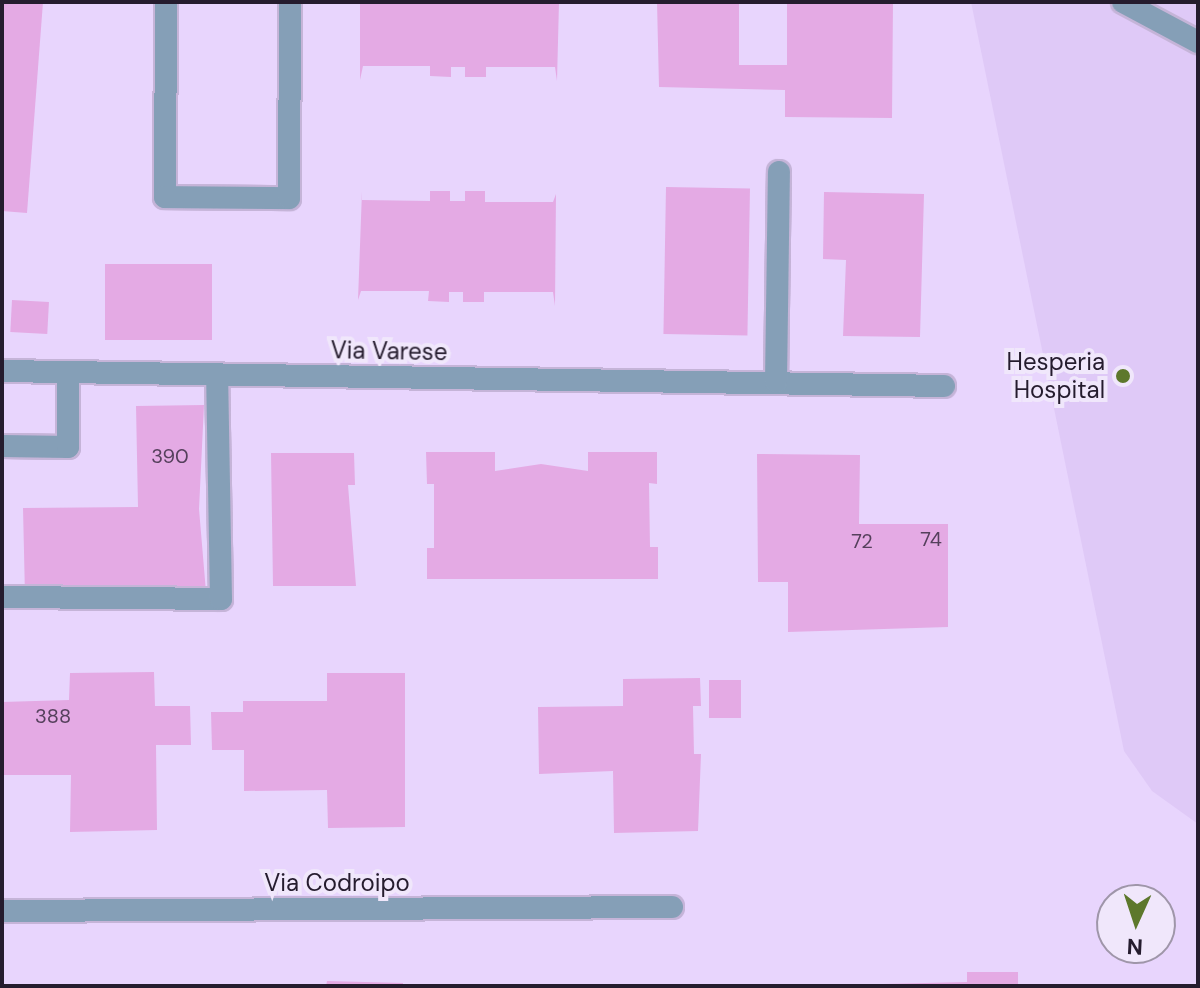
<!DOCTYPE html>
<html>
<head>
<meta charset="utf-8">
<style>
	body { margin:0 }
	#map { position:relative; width:1200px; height:988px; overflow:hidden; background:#e8d5fd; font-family:"DM Sans",sans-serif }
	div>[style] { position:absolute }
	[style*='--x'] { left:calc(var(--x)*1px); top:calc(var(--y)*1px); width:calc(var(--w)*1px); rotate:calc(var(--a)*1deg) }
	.built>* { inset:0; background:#dfc9f7 }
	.building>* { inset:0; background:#e4aae4; transform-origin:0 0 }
	.roads { filter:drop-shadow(2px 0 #c5b4d8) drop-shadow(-2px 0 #c5b4d8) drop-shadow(0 2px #c5b4d8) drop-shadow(0 -2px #c5b4d8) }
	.service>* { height:22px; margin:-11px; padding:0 11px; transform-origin:11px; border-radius:11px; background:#859fb7 }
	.minor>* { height:22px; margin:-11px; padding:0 11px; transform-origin:11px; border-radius:11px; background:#859fb7 }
	.dots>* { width:22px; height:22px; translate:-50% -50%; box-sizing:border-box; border:4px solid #f0e7fb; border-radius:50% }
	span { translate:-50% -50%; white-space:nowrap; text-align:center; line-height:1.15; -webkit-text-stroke:8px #f0e7fb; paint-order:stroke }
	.number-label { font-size:20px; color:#55405c }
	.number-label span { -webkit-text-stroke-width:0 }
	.street-label { font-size:24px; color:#251c2e }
	.poi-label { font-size:24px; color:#251c2e }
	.right { translate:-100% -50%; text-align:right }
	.frame { position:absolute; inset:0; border:4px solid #251c2e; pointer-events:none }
	.north { position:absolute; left:1096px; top:884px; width:80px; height:80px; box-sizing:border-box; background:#f0e7fb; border:2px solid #9f96a9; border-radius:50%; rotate:183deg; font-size:22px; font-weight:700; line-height:32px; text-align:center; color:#251c2e }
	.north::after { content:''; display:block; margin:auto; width:28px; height:36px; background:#5d782c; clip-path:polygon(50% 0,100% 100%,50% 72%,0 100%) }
</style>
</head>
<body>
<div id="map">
	<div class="built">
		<i style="clip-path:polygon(971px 2px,1198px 2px,1198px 824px,1152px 791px,1124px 751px)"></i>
	</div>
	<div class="building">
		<i style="clip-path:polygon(2px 2px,43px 2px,27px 213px,2px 211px)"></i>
		<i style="clip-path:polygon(360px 2px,559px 2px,557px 81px,555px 67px,486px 67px,486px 77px,465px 77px,465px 67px,451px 67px,451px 77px,430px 76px,430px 66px,363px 66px,360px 80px)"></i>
		<i style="clip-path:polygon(657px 2px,739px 2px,739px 65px,787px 65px,787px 2px,893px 2px,892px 118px,785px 117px,785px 90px,659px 87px)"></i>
		<i style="left:666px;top:187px;width:84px;height:147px;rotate:1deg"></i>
		<i style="clip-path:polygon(362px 191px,362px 200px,430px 201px,430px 191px,450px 191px,450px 201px,465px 201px,465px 191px,485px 191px,485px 202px,553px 202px,556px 194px,555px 306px,553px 292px,484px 292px,484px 302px,463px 302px,463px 292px,449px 292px,449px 302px,428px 301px,429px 291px,361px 291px,358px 300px)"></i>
		<i style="clip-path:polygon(824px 192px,924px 194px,920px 337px,843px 336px,846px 260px,823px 259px)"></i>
		<i style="left:105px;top:264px;width:107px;height:76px"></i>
		<i style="left:12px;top:300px;width:37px;height:32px;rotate:3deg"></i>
		<i style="clip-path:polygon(204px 405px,199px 509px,206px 592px,25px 596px,23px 508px,138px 507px,136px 406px)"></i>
		<i style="clip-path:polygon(426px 452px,495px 452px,495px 471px,541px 464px,588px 471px,588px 452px,657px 452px,657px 484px,649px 483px,650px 547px,658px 547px,658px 579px,427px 579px,427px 548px,434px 548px,434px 484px,427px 484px)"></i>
		<i style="clip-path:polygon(271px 453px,354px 453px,355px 485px,348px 485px,356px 586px,273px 586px)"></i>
		<i style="clip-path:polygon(757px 454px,860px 455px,859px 524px,948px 524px,948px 627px,788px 632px,788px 582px,758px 582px)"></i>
		<i style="clip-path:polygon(154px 672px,155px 706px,190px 706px,191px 745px,156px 745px,157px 830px,70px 832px,71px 775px,2px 775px,2px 702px,69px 700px,70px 673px)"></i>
		<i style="clip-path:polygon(327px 673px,405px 673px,405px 827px,328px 828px,327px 790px,244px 791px,244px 750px,212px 750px,211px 712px,243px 712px,243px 701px,327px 701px)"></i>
		<i style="clip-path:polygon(700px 678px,701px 706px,693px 706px,694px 754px,701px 754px,698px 831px,614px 833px,613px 771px,539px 774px,538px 707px,623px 706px,623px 679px)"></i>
		<i style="left:709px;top:680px;width:32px;height:38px"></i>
		<i style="clip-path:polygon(967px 972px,1018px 972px,1018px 986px,799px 986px,967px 982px)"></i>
		<i style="clip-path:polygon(327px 981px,403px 983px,403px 986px,326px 986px)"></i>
	</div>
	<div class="roads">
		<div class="service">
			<i style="--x:166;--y:2;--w:195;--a:90.3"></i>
			<i style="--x:165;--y:197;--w:124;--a:0.5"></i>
			<i style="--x:289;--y:198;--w:196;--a:-89.7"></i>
			<i style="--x:1123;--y:2;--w:85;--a:28.1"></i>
			<i style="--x:2;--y:446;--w:66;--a:0.9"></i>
			<i style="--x:68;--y:447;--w:75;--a:-90"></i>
			<i style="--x:2;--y:597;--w:219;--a:0.5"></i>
			<i style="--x:221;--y:599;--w:224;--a:-91"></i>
		</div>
		<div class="minor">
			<i style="--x:2;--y:371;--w:942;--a:0.91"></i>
			<i style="--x:776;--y:382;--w:210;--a:-89.2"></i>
			<i style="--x:2;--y:911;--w:670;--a:-0.34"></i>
		</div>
	</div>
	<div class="dots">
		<i style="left:1123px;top:376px;background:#5d782c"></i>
	</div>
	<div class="number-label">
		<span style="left:170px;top:456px">390</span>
		<span style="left:931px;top:539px">74</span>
		<span style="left:862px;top:541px">72</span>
		<span style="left:53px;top:716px">388</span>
	</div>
	<div class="street-label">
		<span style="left:389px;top:351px;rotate:1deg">Via Varese</span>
		<span style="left:337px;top:883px">Via Codroipo</span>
	</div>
	<div class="poi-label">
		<span class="right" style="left:1105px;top:376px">Hesperia<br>Hospital</span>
	</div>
	<div class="frame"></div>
	<div class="north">N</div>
</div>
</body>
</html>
